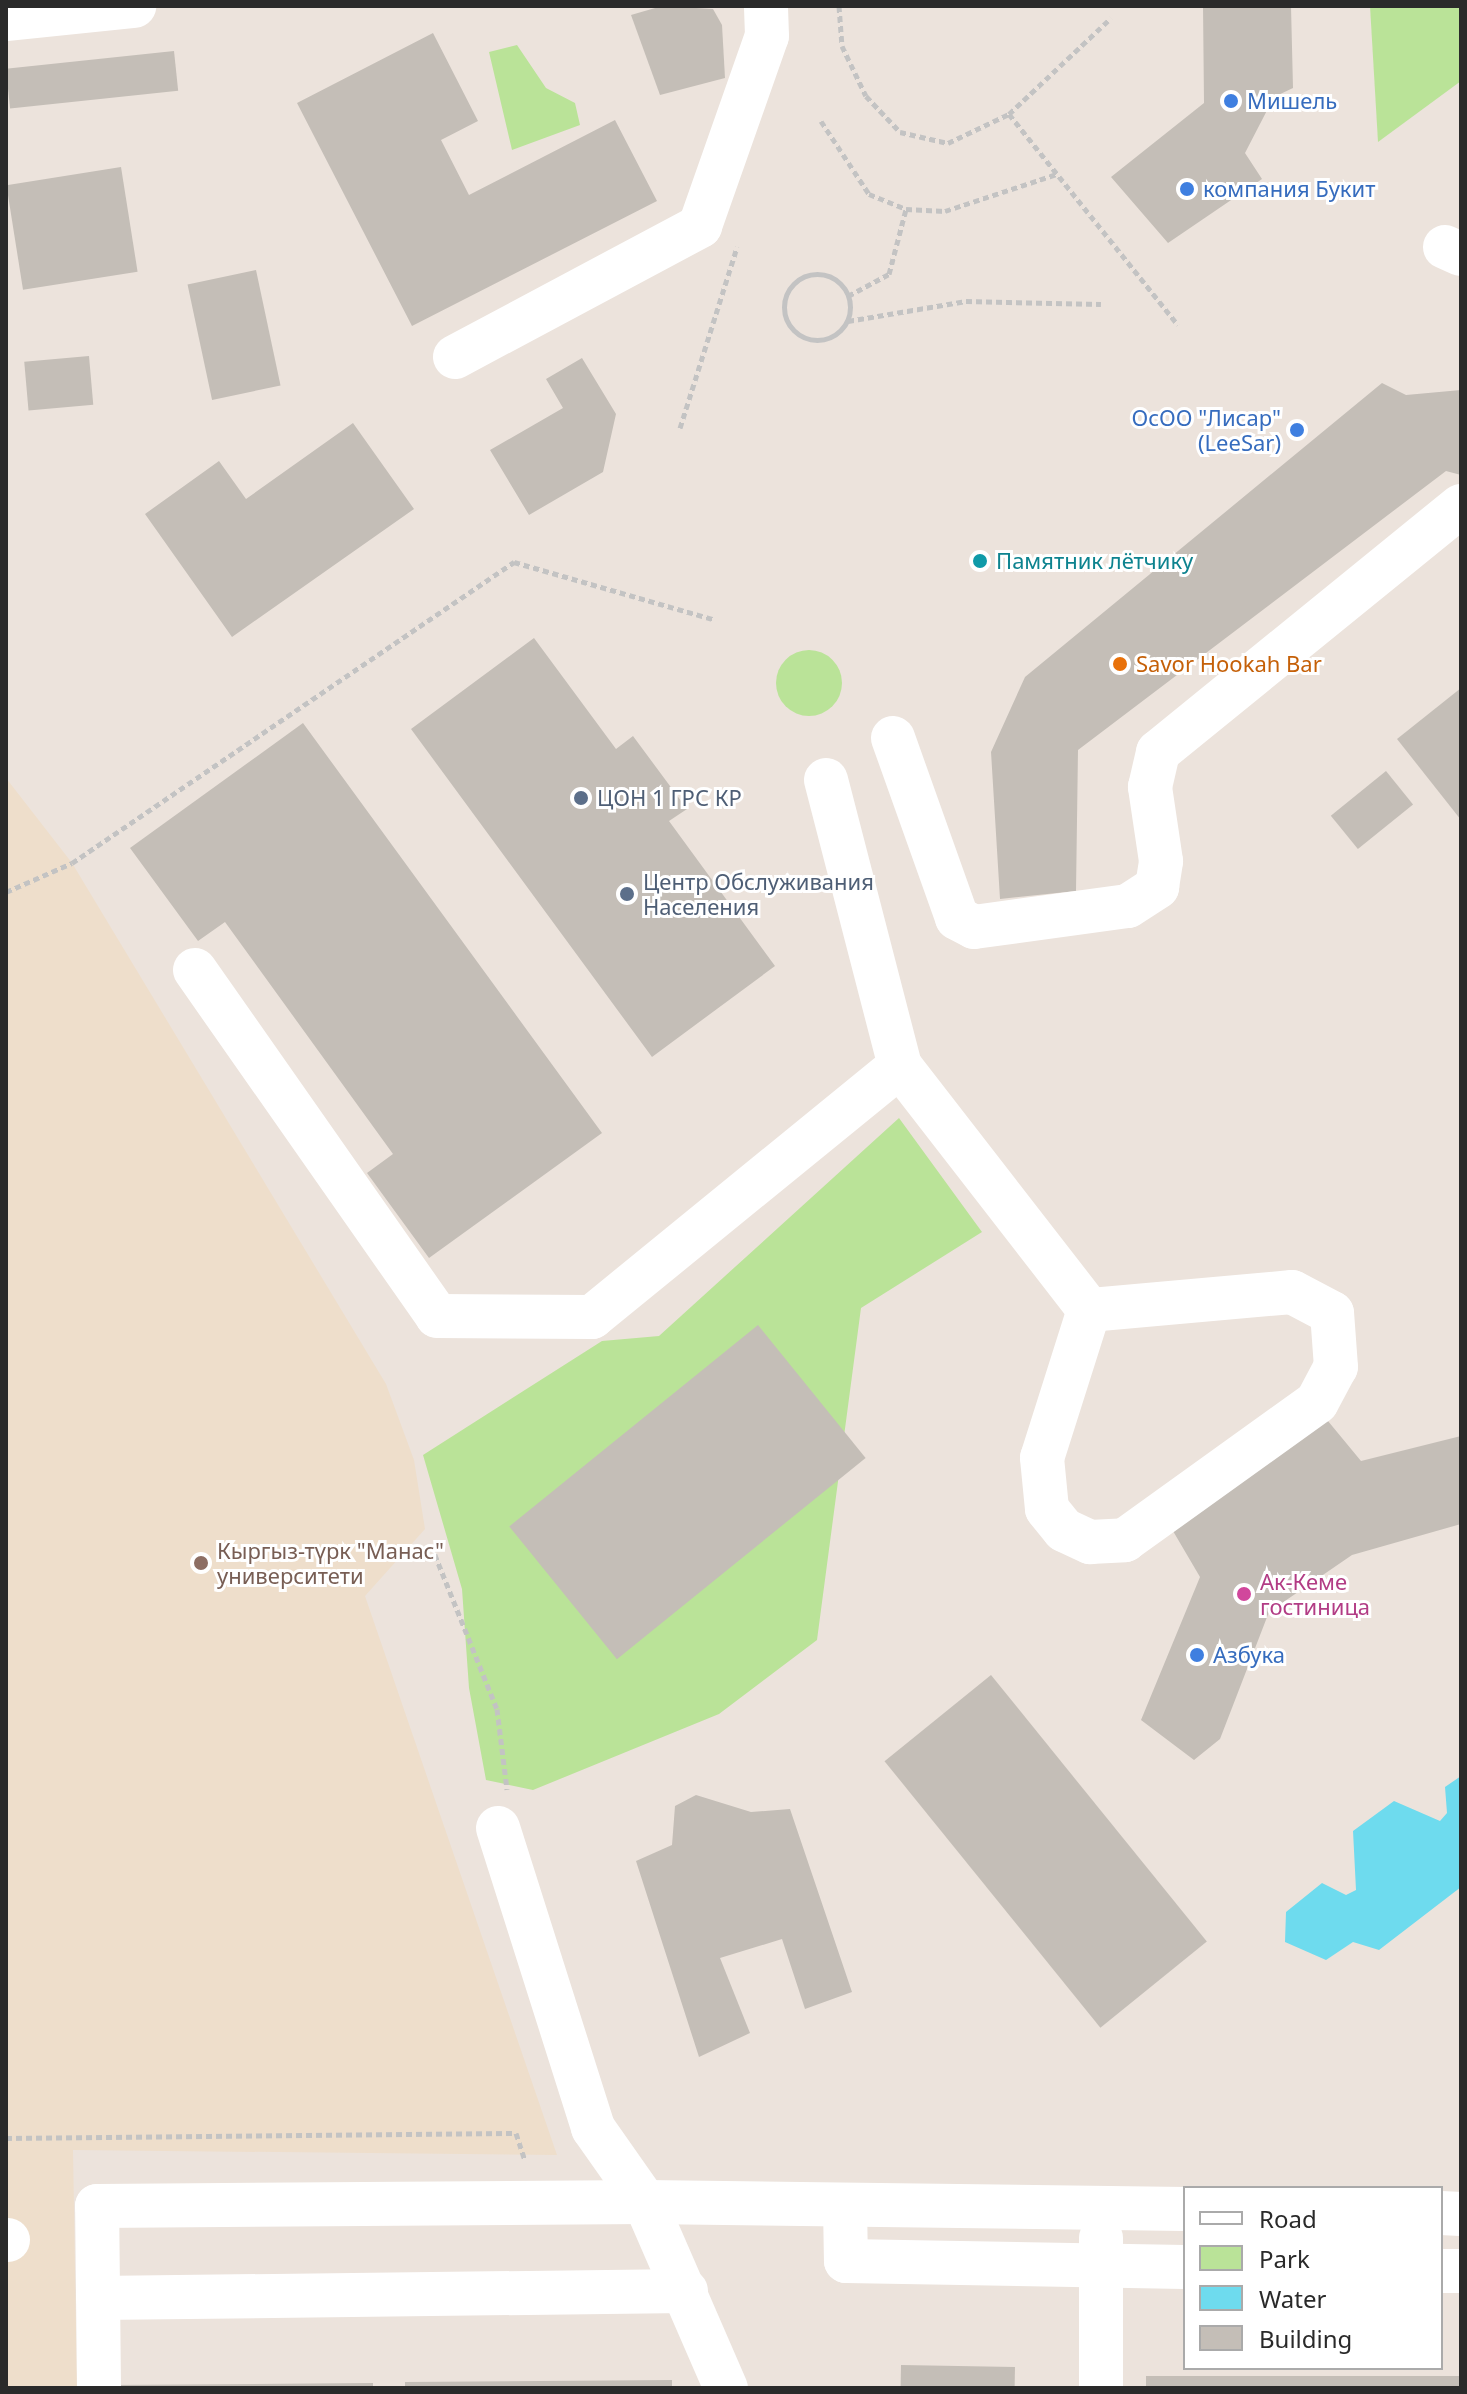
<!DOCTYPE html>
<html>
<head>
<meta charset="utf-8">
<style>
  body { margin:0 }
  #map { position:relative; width:1467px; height:2394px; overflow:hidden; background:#ece3dc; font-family:"Noto Sans",sans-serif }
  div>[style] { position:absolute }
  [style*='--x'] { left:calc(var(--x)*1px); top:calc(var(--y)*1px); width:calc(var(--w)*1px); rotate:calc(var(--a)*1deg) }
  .education>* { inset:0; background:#eedecb }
  .green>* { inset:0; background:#bae398 }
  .round { border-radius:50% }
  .water>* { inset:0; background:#6edbee }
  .building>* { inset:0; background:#c4beb7; transform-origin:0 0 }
  .path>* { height:5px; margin-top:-2.5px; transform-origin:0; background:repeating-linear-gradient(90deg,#c3c3c3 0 6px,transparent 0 10px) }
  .path>.ring { margin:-2.5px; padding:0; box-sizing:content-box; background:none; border:5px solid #c3c3c3; border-radius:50% }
  .minor>* { height:44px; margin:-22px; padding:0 22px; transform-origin:22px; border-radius:22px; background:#fff }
  .dots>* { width:22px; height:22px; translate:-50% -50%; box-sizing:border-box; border:4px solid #fff; border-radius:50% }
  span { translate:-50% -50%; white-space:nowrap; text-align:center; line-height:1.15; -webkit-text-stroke:6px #fff; paint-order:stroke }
  .shop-label { font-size:22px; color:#366cbe }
  .left { translate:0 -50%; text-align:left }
  .right { translate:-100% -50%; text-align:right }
  .culture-label { font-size:22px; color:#0d838f }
  .food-label { font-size:22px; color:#c56008 }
  .service-label { font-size:22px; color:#4e5e75 }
  .education-label { font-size:22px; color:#785e54 }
  .hotel-label { font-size:22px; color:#b23c85 }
  .frame { position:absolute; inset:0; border:8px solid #2a2a2a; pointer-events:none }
  .legend { position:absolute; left:1183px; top:2186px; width:260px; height:184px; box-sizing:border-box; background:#fff; border:2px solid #aaa; margin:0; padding:10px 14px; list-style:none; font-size:24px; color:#2a2a2a }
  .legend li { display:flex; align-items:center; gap:16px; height:40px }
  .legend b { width:40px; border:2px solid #aaa }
</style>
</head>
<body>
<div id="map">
  <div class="education">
    <div style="clip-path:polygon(6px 778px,72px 863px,386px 1384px,414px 1460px,425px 1529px,365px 1596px,557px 2155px,73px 2150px,77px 2388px,6px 2388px)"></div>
  </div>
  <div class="green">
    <div style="clip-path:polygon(1370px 6px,1461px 6px,1461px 81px,1378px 142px)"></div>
    <div style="clip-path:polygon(517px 45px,546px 88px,575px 103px,580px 125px,512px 150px,489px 52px)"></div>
    <div class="round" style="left:776px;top:650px;width:66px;height:66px"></div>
    <div style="clip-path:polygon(899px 1118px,982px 1232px,861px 1308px,817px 1640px,719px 1714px,533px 1790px,486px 1780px,469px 1688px,462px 1589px,423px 1455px,602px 1341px,659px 1336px)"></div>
  </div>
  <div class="water">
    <div style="clip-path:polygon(1461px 1776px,1461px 1887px,1379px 1950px,1353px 1942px,1326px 1960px,1285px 1942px,1286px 1912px,1322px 1883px,1346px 1895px,1356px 1890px,1353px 1831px,1394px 1801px,1440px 1821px,1447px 1813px,1445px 1787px)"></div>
  </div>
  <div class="building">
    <div style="clip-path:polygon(662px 6px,713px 9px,722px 25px,725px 78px,660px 95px,631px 15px)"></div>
    <div style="clip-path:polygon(1203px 6px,1291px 6px,1293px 88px,1274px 97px,1245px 153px,1262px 179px,1168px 243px,1111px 177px,1204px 103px)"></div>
    <div style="clip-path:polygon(433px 33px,478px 121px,441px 140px,469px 195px,615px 120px,657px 201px,412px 326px,297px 103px)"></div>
    <div style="left:174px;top:51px;width:40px;height:169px;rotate:84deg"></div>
    <div style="left:121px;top:167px;width:106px;height:116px;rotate:81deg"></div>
    <div style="left:256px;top:270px;width:118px;height:70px;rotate:78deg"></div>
    <div style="left:89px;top:356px;width:49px;height:65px;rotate:85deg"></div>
    <div style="clip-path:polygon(582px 358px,616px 414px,603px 472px,529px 515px,490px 450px,563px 408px,546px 379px)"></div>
    <div style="clip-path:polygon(1382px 383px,1406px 395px,1461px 390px,1461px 475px,1446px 471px,1078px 750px,1076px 891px,1000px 899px,991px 752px,1025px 677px)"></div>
    <div style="clip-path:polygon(353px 423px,414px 509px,232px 637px,145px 514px,219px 461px,246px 499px)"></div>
    <div style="clip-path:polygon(534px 638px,616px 749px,633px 736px,687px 809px,669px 821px,775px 966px,652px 1057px,411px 729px)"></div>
    <div style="clip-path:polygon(1461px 688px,1461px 820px,1397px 739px)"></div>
    <div style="clip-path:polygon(303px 723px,602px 1133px,429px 1258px,367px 1173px,393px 1154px,225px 922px,198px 941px,130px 848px)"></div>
    <div style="left:1386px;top:771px;width:43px;height:71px;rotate:51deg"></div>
    <div style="left:758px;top:1325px;width:171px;height:320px;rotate:51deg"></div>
    <div style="clip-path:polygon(1323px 1415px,1361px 1461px,1461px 1436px,1461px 1524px,1352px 1555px,1269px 1612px,1220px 1739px,1194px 1760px,1141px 1720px,1200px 1577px,1173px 1531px)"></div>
    <div style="left:991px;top:1675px;width:343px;height:137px;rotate:51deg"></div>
    <div style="clip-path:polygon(696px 1795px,751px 1812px,790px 1809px,852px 1992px,805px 2009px,782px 1939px,720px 1958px,750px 2033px,699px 2057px,636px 1861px,672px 1845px,675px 1806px)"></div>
    <div style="left:901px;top:2365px;width:114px;height:23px;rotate:1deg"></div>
    <div style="left:1146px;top:2376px;width:315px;height:12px"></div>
    <div style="clip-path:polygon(672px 2380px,672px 2388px,405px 2388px,405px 2382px)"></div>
    <div style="clip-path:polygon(373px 2383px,373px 2388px,109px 2388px,109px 2385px)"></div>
  </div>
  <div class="path">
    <div style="--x:839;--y:6;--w:40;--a:85.7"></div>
    <div style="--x:842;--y:46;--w:55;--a:64.4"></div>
    <div style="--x:866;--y:96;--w:50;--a:46.6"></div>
    <div style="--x:900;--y:132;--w:49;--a:12.9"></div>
    <div style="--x:948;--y:143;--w:68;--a:-25.4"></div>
    <div style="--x:1009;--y:114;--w:140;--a:-43.3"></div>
    <div style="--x:1009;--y:114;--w:270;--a:51.3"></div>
    <div style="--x:821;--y:121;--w:87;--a:56.7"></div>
    <div style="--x:869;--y:194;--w:40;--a:22"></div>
    <div style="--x:906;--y:209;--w:39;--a:3"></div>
    <div style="--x:945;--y:211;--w:118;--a:-18.3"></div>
    <div class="ring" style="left:784px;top:274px;width:61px;height:61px"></div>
    <div style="--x:848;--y:296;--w:47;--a:-28.2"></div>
    <div style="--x:889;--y:274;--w:67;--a:-75.3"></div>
    <div style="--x:848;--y:321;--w:120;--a:-9.6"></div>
    <div style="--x:966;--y:301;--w:135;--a:1.3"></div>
    <div style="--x:680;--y:428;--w:190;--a:-72.5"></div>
    <div style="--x:6;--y:892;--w:72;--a:-23.7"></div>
    <div style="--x:72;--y:863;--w:535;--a:-34.25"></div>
    <div style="--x:514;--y:562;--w:207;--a:16"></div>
    <div style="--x:431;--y:1545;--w:177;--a:68.1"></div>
    <div style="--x:497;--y:1709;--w:81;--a:82.9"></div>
    <div style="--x:6;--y:2138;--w:510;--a:-0.56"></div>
    <div style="--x:516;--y:2133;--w:29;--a:72"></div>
  </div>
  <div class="minor">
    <div style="--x:6;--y:19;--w:129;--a:-5.8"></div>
    <div style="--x:1445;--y:247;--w:17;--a:24"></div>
    <div style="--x:455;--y:357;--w:278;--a:-28.1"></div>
    <div style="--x:700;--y:226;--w:201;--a:-70.6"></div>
    <div style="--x:767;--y:36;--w:30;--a:-92"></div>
    <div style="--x:893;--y:738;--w:191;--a:70.4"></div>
    <div style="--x:957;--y:918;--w:19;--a:28"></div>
    <div style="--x:974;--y:927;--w:155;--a:-7.8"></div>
    <div style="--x:1128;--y:906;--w:35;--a:-33"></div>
    <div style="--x:1157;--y:887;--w:26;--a:-81"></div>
    <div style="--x:1161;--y:861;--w:75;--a:-98.5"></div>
    <div style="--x:1150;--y:787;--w:36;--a:-77"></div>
    <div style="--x:1158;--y:752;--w:390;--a:-39.1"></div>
    <div style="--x:826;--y:780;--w:295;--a:75.5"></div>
    <div style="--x:900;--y:1066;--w:309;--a:52.2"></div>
    <div style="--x:1089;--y:1310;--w:155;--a:107.6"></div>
    <div style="--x:1042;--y:1458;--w:51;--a:84.4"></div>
    <div style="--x:1047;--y:1509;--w:27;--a:51"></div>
    <div style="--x:1064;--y:1530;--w:29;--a:25"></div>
    <div style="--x:1090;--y:1542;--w:35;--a:-3"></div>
    <div style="--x:1125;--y:1540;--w:236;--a:-35.7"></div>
    <div style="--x:1317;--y:1402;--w:40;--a:-62"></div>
    <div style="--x:1336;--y:1367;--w:54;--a:-94.2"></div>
    <div style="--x:1332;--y:1313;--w:45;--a:-152.3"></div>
    <div style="--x:1292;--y:1292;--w:204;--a:174.9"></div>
    <div style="--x:195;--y:970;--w:422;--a:55"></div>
    <div style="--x:437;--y:1316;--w:155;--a:0.4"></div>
    <div style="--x:592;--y:1317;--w:397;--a:-39.2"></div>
    <div style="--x:498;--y:1828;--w:315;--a:72.4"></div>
    <div style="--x:593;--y:2128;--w:90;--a:54.9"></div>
    <div style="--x:645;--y:2202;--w:203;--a:66.5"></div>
    <div style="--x:845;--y:2206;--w:55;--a:89"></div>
    <div style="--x:846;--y:2261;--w:339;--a:1"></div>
    <div style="--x:1441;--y:2213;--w:20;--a:3"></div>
    <div style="--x:6;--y:2240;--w:2;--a:0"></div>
    <div style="--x:1441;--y:2271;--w:20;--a:0"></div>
    <div style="--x:98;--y:2298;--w:588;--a:-0.68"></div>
    <div style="--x:99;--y:2388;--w:182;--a:-90.6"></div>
    <div style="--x:97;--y:2206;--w:548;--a:-0.42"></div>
    <div style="--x:645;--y:2202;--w:540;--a:0.74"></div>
    <div style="--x:1101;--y:2388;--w:150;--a:-90"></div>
  </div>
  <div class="dots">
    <div style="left:1231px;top:101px;background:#3f7fe0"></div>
    <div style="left:1187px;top:189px;background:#3f7fe0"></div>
    <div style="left:1297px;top:430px;background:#3f7fe0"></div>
    <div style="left:980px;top:561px;background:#0f9aa8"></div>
    <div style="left:1120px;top:664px;background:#e8710a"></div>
    <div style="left:581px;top:798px;background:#5c6f8a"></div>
    <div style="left:627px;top:894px;background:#5c6f8a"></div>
    <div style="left:201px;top:1563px;background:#8d6e63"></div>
    <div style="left:1244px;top:1594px;background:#d1479c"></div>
    <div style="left:1197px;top:1655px;background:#3f7fe0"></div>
  </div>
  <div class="shop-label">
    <span class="left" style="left:1247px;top:101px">Мишель</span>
    <span class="left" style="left:1203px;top:189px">компания Букит</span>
    <span class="right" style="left:1281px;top:430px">ОсОО "Лисар"<br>(LeeSar)</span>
    <span class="left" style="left:1213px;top:1655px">Азбука</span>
  </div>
  <div class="culture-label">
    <span class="left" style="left:996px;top:561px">Памятник лётчику</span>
  </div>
  <div class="food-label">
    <span class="left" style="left:1136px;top:664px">Savor Hookah Bar</span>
  </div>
  <div class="service-label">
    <span class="left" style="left:597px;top:798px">ЦОН 1 ГРС КР</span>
    <span class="left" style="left:643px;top:894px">Центр Обслуживания<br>Населения</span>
  </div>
  <div class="education-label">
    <span class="left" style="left:217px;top:1563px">Кыргыз-түрк "Манас"<br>университети</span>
  </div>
  <div class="hotel-label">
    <span class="left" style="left:1260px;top:1594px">Ак-Кеме<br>гостиница</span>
  </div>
  <div class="frame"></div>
  <ul class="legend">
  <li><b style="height:10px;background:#fff"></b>Road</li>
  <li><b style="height:22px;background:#bae398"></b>Park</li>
  <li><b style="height:22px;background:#6edbee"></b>Water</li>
  <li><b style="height:22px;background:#c4beb7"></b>Building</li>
  </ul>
</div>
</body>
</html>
